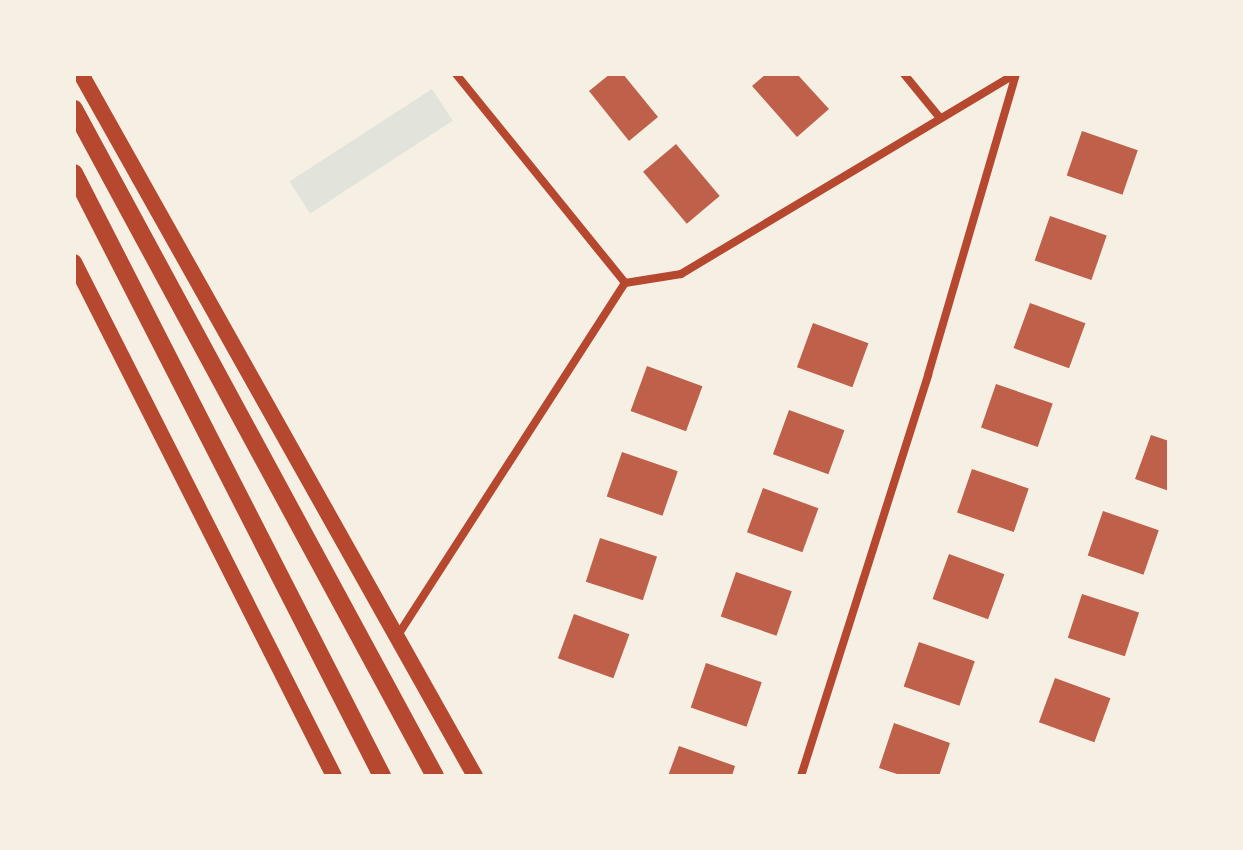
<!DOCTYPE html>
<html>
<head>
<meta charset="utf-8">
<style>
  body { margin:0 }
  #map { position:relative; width:1243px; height:850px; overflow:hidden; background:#f6efe4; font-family:Montserrat,sans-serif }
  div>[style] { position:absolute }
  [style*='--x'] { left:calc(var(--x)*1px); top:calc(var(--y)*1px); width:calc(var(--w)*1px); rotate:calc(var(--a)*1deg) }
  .green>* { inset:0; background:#e2e4dc; transform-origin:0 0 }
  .building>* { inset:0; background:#bf614a; transform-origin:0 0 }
  .minor>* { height:8px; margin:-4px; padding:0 4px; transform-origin:4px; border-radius:4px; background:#b5482f }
  .secondary>* { height:16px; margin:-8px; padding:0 8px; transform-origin:8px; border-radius:8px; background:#b5482f }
  .trunk>* { height:18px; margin:-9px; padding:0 9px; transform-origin:9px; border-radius:9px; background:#b5482f }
  span { translate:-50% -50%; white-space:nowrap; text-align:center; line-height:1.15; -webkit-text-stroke:6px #f6efe4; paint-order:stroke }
  .frame { position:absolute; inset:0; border:76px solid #f6efe4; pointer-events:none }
</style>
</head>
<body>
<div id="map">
  <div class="green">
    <div style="left:432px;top:89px;width:38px;height:170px;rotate:57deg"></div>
  </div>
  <div class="building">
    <div style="clip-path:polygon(610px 74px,623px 74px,658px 117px,629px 141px,589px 91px)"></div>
    <div style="clip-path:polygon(766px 74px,797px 74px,829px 109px,797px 137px,752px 86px)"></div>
    <div style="left:1082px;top:131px;width:59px;height:47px;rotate:19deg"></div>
    <div style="left:676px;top:144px;width:68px;height:43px;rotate:50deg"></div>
    <div style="left:1050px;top:216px;width:60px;height:47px;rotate:19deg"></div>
    <div style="left:1030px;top:303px;width:59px;height:48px;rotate:20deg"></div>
    <div style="left:813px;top:323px;width:59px;height:47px;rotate:20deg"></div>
    <div style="left:647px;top:366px;width:59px;height:48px;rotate:20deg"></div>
    <div style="left:996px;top:384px;width:60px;height:46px;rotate:19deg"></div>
    <div style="left:789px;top:410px;width:59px;height:47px;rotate:20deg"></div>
    <div style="clip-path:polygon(1151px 435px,1169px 441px,1169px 491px,1135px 479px)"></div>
    <div style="left:622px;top:452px;width:59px;height:47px;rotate:19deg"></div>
    <div style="left:972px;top:469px;width:60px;height:46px;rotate:19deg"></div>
    <div style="left:763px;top:488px;width:59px;height:47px;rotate:20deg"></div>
    <div style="left:1103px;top:511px;width:59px;height:47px;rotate:19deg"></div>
    <div style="left:600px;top:538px;width:60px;height:46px;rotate:18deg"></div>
    <div style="left:949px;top:554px;width:59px;height:48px;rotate:20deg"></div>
    <div style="left:736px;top:572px;width:59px;height:47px;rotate:19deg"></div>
    <div style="left:1082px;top:594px;width:60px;height:46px;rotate:18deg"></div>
    <div style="left:574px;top:614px;width:59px;height:47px;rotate:20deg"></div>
    <div style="left:919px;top:642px;width:59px;height:47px;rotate:19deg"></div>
    <div style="left:706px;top:663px;width:59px;height:47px;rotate:19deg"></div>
    <div style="left:1055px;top:678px;width:59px;height:47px;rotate:20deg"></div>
    <div style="clip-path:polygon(894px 723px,950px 743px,939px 776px,903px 776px,879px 768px)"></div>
    <div style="clip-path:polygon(679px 746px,735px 766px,732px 776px,668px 776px)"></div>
  </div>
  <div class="minor">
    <div style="--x:456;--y:74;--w:269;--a:51"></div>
    <div style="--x:904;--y:74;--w:57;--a:50.7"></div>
    <div style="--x:398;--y:635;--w:419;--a:-57.2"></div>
    <div style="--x:625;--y:283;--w:57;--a:-9.1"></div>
    <div style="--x:681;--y:274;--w:389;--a:-30.9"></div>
    <div style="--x:801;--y:776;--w:421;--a:-72.4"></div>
    <div style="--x:928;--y:375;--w:314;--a:-73.7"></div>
  </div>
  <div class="secondary">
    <div style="--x:81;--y:74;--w:805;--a:60.7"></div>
    <div style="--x:74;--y:262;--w:576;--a:63.17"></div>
  </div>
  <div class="trunk">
    <div style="--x:74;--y:109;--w:758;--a:61.58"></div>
    <div style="--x:74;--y:173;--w:677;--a:62.94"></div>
  </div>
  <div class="frame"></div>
</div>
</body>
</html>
